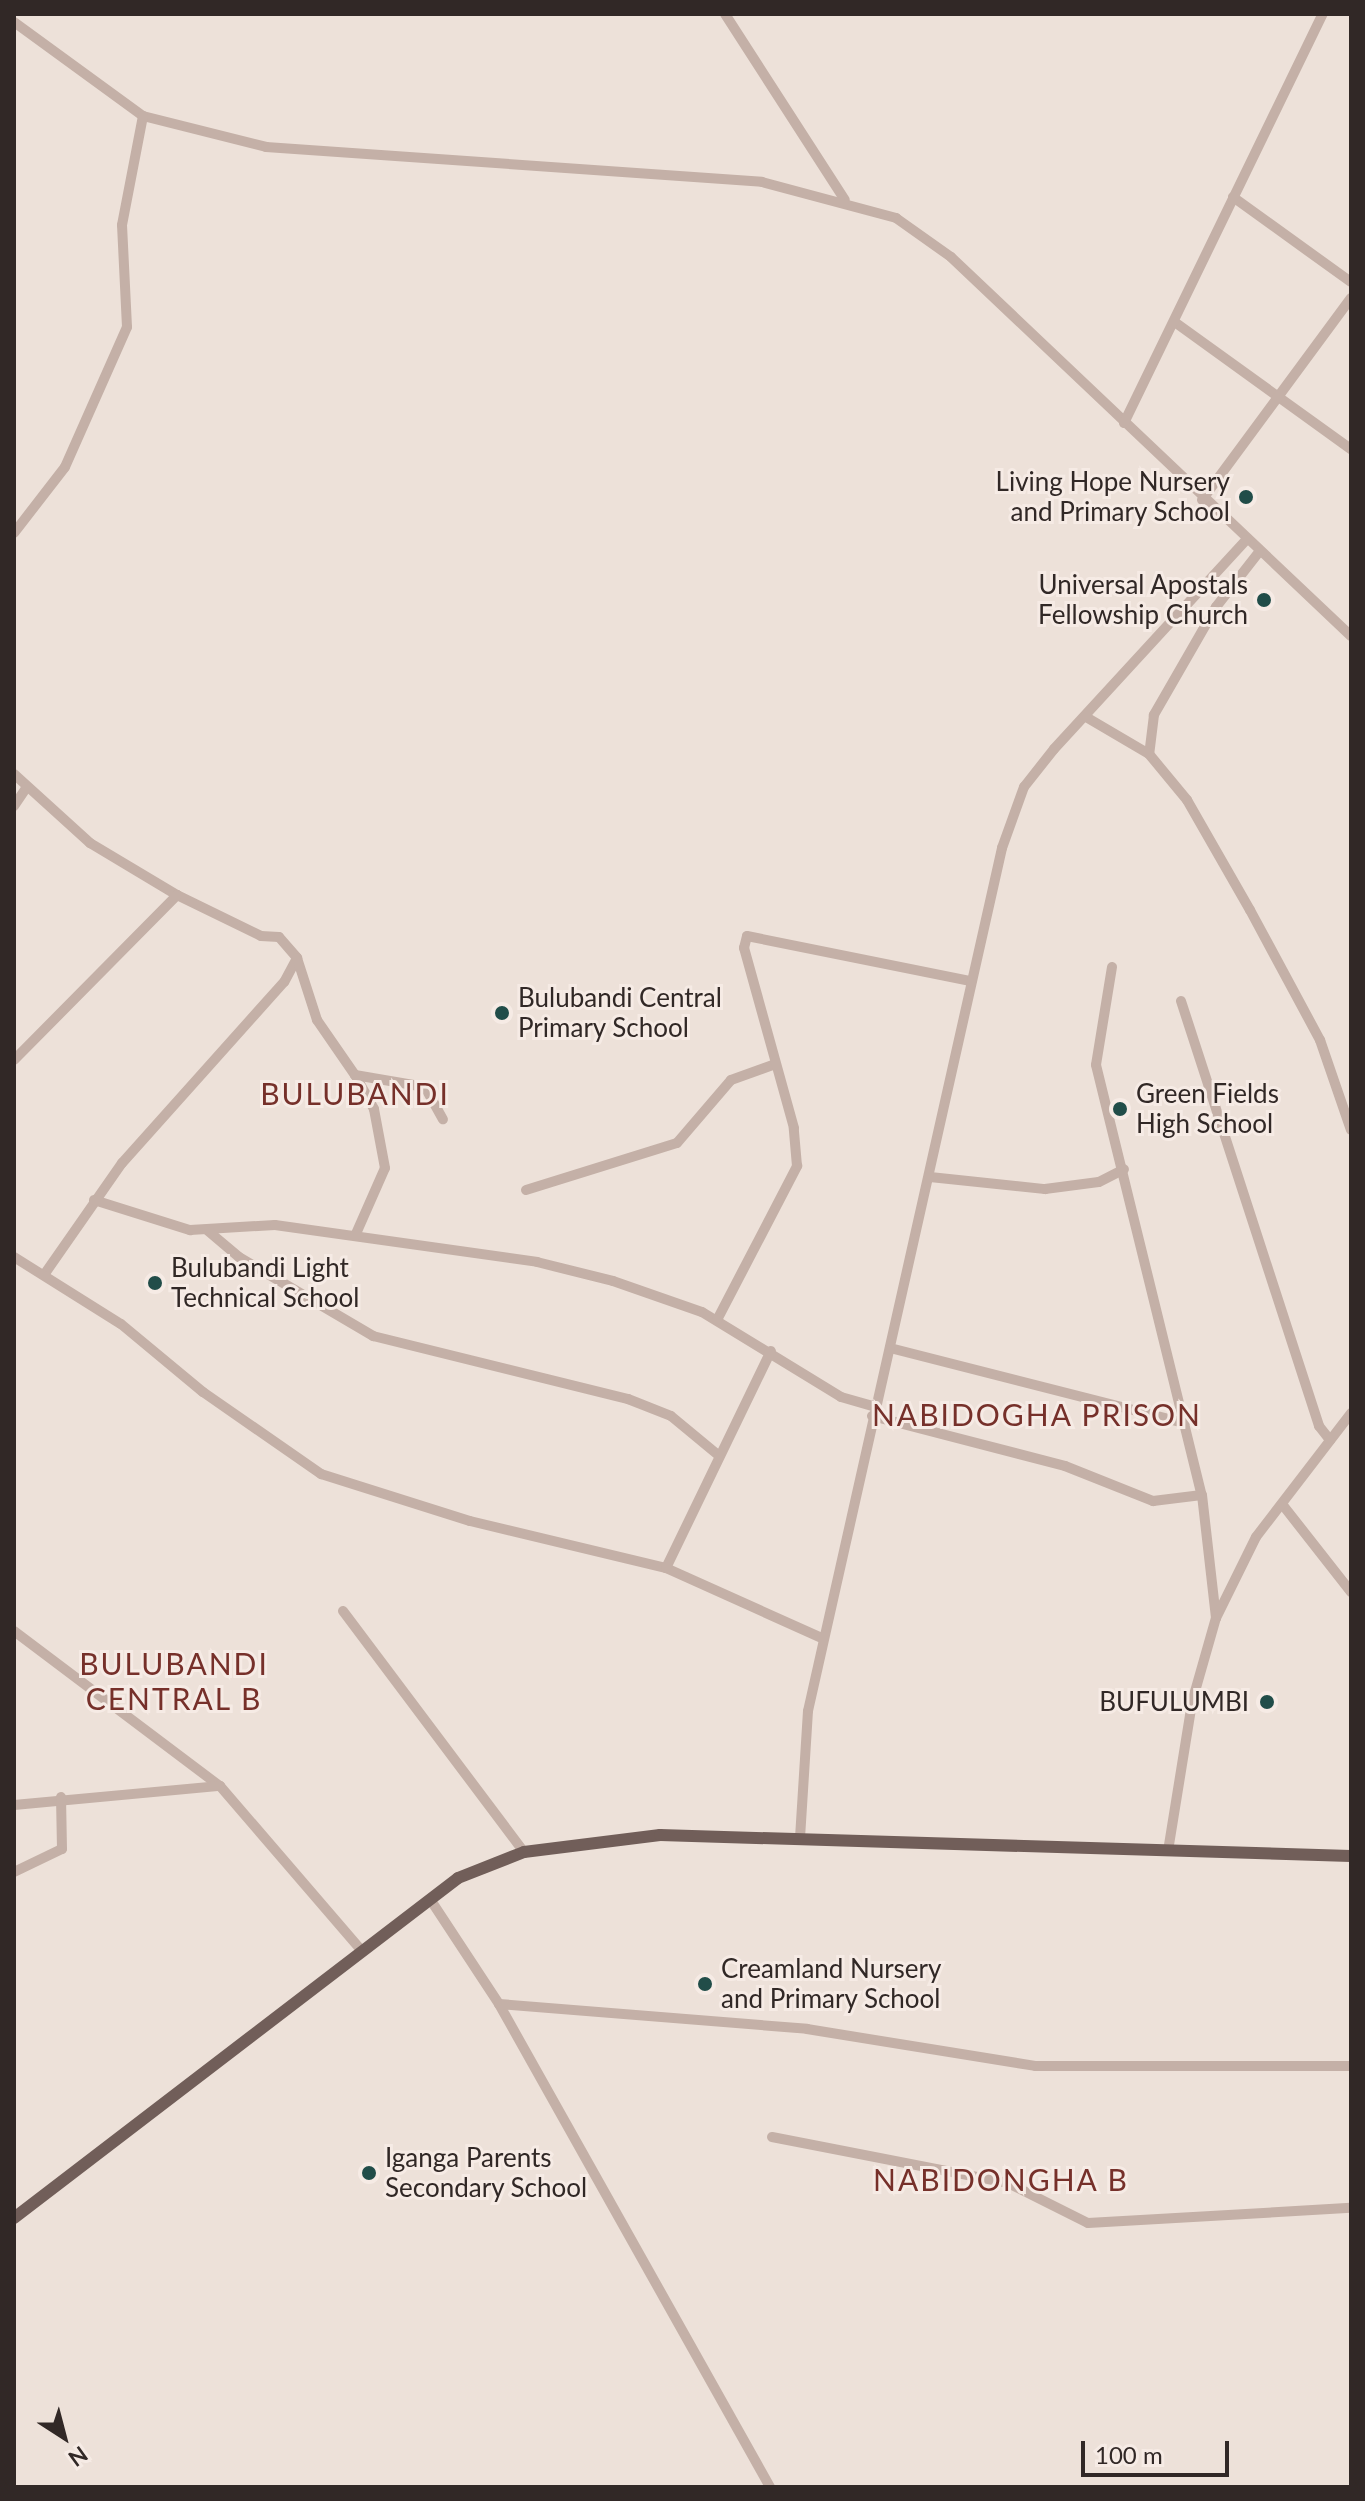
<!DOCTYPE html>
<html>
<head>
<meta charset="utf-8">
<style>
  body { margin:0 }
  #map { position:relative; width:1365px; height:2501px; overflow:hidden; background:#ede1d9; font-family:Lato,sans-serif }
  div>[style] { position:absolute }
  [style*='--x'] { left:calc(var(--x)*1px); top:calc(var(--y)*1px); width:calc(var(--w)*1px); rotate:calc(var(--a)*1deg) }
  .minor>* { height:10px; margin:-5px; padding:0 5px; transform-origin:5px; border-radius:5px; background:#c4b0a7 }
  .major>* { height:12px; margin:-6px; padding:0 6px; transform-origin:6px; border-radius:6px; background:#715e59 }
  .dots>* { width:22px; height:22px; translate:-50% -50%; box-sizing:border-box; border:4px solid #f6ebe5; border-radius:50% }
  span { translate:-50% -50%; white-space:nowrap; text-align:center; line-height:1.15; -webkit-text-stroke:6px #f6ebe5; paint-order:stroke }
  .poi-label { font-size:26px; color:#312826 }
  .right { translate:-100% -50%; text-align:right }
  .left { translate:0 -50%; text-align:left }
  .quarter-label { font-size:30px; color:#76302a; letter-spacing:2px }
  .frame { position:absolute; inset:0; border:16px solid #312826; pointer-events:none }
  .north { position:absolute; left:24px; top:2397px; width:80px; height:80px; -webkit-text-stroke:6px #f6ebe5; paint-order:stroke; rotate:144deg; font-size:22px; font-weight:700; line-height:32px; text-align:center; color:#312826 }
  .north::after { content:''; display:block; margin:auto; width:28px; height:36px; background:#312826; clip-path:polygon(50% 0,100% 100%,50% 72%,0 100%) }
  .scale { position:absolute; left:1081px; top:2441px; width:148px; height:36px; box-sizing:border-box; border:4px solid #312826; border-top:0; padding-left:10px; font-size:24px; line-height:28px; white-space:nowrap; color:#312826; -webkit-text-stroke:6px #f6ebe5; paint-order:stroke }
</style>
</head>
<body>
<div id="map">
  <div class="minor">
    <div style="--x:725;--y:14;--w:221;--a:57.2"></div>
    <div style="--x:14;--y:22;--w:160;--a:36.1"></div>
    <div style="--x:143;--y:116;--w:127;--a:14.1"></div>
    <div style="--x:266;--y:147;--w:497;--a:4"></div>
    <div style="--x:762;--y:182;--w:139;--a:15"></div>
    <div style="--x:896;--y:218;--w:67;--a:35.3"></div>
    <div style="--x:951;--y:257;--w:551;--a:43.46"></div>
    <div style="--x:1233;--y:197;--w:145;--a:35.8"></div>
    <div style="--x:1176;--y:323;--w:216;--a:35.8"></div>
    <div style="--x:1124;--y:423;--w:455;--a:-64.1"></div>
    <div style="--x:1202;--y:500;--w:251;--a:-53.6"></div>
    <div style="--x:14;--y:533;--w:83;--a:-52.3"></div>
    <div style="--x:65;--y:467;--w:153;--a:-66.1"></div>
    <div style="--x:127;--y:327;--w:102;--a:-92.8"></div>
    <div style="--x:122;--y:225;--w:111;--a:-79.1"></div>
    <div style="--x:1259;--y:552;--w:70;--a:128"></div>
    <div style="--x:1216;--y:607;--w:125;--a:119.9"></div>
    <div style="--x:1154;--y:715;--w:39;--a:97"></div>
    <div style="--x:1149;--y:754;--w:60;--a:50.4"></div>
    <div style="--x:1187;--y:800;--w:127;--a:60.2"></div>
    <div style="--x:1250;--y:910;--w:148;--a:61.7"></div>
    <div style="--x:1320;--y:1040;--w:95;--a:71"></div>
    <div style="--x:1086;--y:717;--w:73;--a:30.4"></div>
    <div style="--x:14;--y:774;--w:103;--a:42.2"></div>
    <div style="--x:90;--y:843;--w:101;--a:30.9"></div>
    <div style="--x:177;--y:895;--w:93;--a:26"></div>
    <div style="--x:261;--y:936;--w:18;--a:3"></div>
    <div style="--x:279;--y:937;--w:28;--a:49"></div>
    <div style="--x:297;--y:958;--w:27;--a:118"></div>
    <div style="--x:284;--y:982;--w:243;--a:131.8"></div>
    <div style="--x:122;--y:1163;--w:136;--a:124.9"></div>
    <div style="--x:14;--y:806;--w:23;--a:-56"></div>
    <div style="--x:297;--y:958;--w:65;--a:72.1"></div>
    <div style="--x:317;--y:1020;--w:67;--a:55.4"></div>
    <div style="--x:355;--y:1075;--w:71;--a:9.7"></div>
    <div style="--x:425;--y:1087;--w:37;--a:61"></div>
    <div style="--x:1112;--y:967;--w:99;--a:99.3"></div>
    <div style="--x:1096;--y:1065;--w:443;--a:76.2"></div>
    <div style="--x:1202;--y:1495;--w:124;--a:83.5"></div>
    <div style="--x:1181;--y:1001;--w:447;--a:72"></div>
    <div style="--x:1319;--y:1426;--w:18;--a:52"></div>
    <div style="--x:14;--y:1060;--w:232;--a:-45.3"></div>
    <div style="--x:930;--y:1177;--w:116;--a:6"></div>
    <div style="--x:1045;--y:1189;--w:54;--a:-7.4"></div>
    <div style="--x:1099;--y:1182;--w:28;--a:-27"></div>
    <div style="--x:526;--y:1190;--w:158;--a:-17.3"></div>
    <div style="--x:677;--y:1143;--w:83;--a:-49.4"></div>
    <div style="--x:731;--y:1080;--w:45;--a:-19.7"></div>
    <div style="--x:94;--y:1200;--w:101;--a:17.4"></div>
    <div style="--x:190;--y:1230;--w:85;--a:-3.4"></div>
    <div style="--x:275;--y:1225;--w:265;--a:8"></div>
    <div style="--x:537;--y:1262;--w:78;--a:14"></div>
    <div style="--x:613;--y:1281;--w:94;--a:19.2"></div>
    <div style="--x:702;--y:1312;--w:163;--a:31.4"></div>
    <div style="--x:841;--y:1397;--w:35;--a:16"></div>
    <div style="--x:207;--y:1230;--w:42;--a:40.2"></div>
    <div style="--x:239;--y:1257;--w:156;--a:30.5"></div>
    <div style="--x:373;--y:1336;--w:263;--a:13.9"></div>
    <div style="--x:628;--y:1399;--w:46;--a:21.6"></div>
    <div style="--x:671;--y:1416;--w:60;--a:39.6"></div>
    <div style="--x:355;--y:1236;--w:74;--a:-66.2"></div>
    <div style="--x:385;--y:1168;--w:60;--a:-100.6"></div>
    <div style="--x:374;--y:1109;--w:39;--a:-119"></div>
    <div style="--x:14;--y:1257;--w:126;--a:32.1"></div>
    <div style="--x:121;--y:1324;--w:107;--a:39.7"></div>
    <div style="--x:203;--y:1392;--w:144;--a:34.8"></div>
    <div style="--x:321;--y:1474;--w:156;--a:17.5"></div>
    <div style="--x:470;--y:1521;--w:202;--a:13.5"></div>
    <div style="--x:666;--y:1568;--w:171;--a:24.2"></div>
    <div style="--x:717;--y:1320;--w:174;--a:-62.5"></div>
    <div style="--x:797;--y:1166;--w:38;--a:-95"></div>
    <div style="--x:794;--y:1128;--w:187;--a:-105.5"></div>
    <div style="--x:744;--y:948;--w:12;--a:-76"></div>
    <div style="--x:747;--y:936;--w:227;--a:11.4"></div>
    <div style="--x:894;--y:1349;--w:300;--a:14.3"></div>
    <div style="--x:872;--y:1416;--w:199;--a:14.5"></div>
    <div style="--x:1065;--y:1466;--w:95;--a:21.7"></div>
    <div style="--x:1153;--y:1501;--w:49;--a:-7"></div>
    <div style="--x:1282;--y:1504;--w:112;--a:51.9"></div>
    <div style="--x:666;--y:1568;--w:241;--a:-64.2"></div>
    <div style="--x:343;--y:1611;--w:301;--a:53.1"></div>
    <div style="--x:14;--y:1631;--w:258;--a:37"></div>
    <div style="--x:220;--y:1786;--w:218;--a:49.3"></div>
    <div style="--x:14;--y:1805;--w:207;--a:-5.3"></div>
    <div style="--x:800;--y:1838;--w:127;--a:-86.4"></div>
    <div style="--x:808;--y:1711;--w:885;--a:-77.33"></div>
    <div style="--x:1002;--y:848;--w:65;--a:-70.2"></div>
    <div style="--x:1024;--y:787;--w:48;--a:-51.7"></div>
    <div style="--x:1054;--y:749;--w:284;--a:-47.4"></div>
    <div style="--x:1168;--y:1851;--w:151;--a:-80.8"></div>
    <div style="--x:1192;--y:1702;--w:87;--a:-74.1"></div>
    <div style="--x:1216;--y:1618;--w:90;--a:-63.7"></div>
    <div style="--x:1256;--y:1537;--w:156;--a:-52.5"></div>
    <div style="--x:14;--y:1872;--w:53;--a:-25.6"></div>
    <div style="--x:62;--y:1849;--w:52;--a:-91.1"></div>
    <div style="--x:430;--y:1899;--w:126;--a:56.7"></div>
    <div style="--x:499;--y:2004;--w:554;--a:60.7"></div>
    <div style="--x:499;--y:2004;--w:309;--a:4.6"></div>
    <div style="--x:807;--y:2029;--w:231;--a:9.2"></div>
    <div style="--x:1035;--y:2066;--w:316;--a:0"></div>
    <div style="--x:772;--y:2137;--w:240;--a:11"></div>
    <div style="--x:1008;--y:2183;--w:89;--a:26.6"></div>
    <div style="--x:1088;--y:2223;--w:263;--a:-3.3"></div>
  </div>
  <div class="major">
    <div style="--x:14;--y:2218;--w:559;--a:-37.44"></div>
    <div style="--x:458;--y:1878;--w:71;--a:-21.5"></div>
    <div style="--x:524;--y:1852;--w:137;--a:-7.1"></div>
    <div style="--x:660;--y:1835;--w:691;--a:1.74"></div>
  </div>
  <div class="dots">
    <div style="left:1246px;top:497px;background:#214d49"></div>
    <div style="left:1264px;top:600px;background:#214d49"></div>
    <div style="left:502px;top:1013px;background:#214d49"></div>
    <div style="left:1120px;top:1109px;background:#214d49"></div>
    <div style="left:155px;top:1283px;background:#214d49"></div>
    <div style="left:1267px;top:1702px;background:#214d49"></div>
    <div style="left:705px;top:1984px;background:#214d49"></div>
    <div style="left:369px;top:2173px;background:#214d49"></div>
  </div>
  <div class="poi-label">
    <span class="right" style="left:1230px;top:497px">Living Hope Nursery<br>and Primary School</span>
    <span class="right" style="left:1248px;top:600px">Universal Apostals<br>Fellowship Church</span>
    <span class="left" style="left:518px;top:1013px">Bulubandi Central<br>Primary School</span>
    <span class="left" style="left:1136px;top:1109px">Green Fields<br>High School</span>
    <span class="left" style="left:171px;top:1283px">Bulubandi Light<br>Technical School</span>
    <span class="right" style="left:1249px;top:1702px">BUFULUMBI</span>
    <span class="left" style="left:721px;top:1984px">Creamland Nursery<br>and Primary School</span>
    <span class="left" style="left:385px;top:2173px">Iganga Parents<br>Secondary School</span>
  </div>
  <div class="quarter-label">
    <span style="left:355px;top:1093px">BULUBANDI</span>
    <span style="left:1037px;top:1414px">NABIDOGHA PRISON</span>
    <span style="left:174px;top:1680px">BULUBANDI<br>CENTRAL B</span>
    <span style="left:1001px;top:2179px">NABIDONGHA B</span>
  </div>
  <div class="frame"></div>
  <div class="north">N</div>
  <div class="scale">100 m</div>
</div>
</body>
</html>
